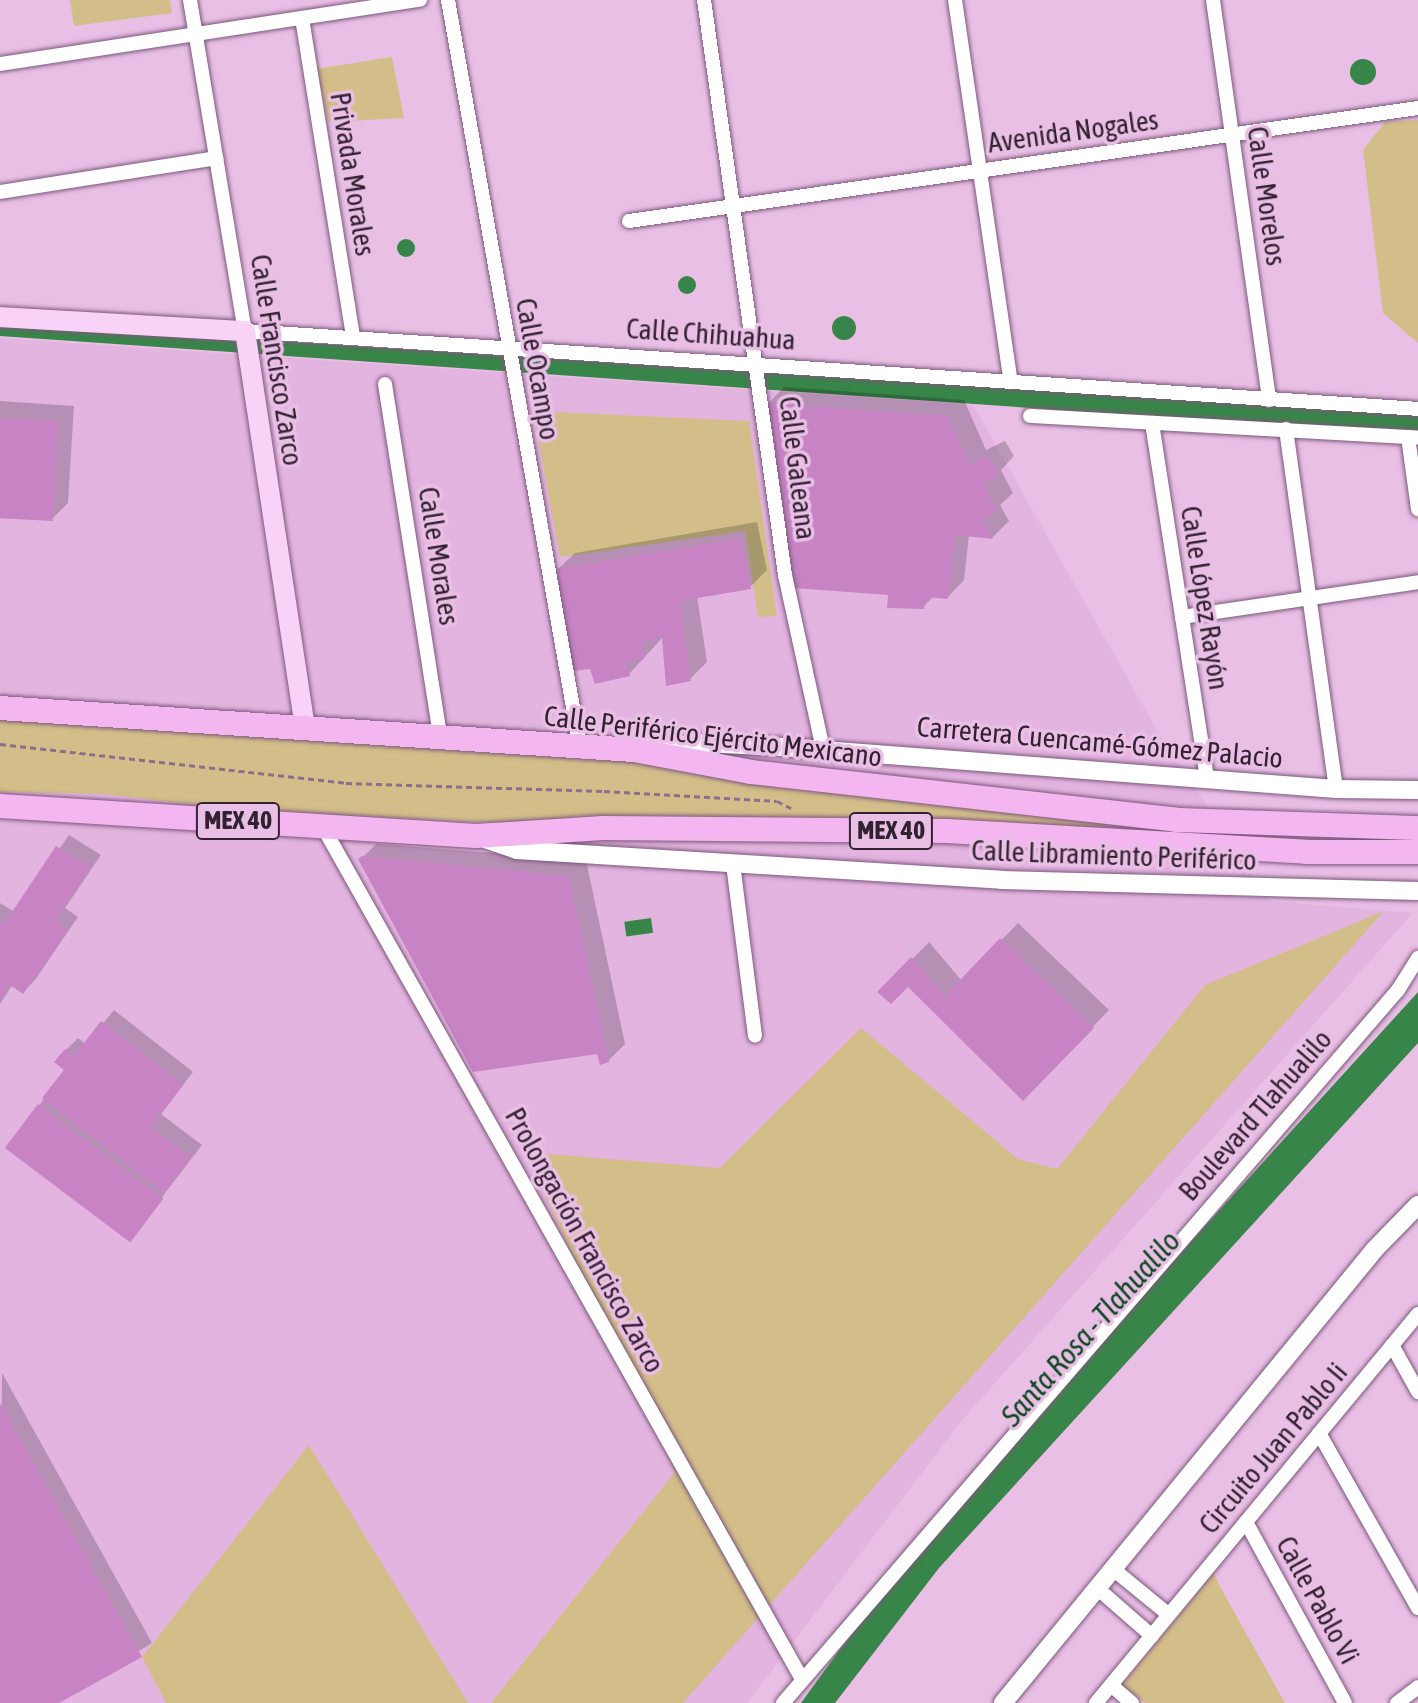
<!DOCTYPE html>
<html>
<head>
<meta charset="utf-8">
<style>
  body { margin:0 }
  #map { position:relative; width:1418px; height:1703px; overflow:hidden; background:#e9bfe6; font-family:"Asap Condensed",sans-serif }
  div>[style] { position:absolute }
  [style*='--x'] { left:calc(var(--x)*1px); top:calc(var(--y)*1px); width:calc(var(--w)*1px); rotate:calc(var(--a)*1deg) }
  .built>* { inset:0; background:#e4b4e1 }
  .green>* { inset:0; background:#d3be8a }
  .water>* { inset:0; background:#388549; transform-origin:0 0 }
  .round { border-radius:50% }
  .shadow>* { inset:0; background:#0003 }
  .building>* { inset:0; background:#c783c4; transform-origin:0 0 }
  .path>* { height:3px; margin-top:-1.5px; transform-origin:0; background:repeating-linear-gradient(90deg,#8c6f8a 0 6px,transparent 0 10px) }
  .roads { filter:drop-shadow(0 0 2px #7d587b) drop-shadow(0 0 2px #7d587b) }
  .street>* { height:14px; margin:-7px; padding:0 7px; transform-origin:7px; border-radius:7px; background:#fff }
  .secondary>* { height:18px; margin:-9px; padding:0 9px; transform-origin:9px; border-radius:9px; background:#fff }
  .primary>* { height:20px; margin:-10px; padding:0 10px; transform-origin:10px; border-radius:10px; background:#f8d3f7 }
  .highway>* { height:24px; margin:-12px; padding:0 12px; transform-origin:12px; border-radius:12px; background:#f4b6f1 }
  span { translate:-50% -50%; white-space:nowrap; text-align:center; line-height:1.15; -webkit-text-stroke:7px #e9bfe6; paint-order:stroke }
  .shield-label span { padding:2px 6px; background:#e9bfe6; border:2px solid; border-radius:6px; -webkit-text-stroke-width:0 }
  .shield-label { font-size:26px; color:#322231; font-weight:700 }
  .street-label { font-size:28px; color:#322231 }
  .water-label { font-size:30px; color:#0e471e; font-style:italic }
</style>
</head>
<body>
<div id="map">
  <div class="built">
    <div style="clip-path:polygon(0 338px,973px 405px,1157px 730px,1269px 901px,1413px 913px,963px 1419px,747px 1703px,0 1703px)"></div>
  </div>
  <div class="green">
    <div style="clip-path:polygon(70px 0,170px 0,172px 13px,74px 26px)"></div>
    <div style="clip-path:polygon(392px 57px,404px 118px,329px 122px,316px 69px)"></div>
    <div style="clip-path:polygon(1418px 120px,1418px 343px,1383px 313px,1363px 150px,1385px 122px)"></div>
    <div style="clip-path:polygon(533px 411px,749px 421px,777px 616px,758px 617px,745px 531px,560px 557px)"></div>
    <div style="clip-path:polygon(0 698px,632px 755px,1114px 817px,1097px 829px,522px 824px,244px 811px,103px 794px,0 792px)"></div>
    <div style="clip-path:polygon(1384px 911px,683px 1703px,491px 1703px,675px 1472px,524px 1152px,720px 1168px,861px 1028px,1018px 1159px,1057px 1169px,1205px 985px)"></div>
    <div style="clip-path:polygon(309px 1445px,468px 1703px,166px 1703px,142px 1657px)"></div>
    <div style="clip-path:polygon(1214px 1573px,1218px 1583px,1285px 1703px,1145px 1703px,1122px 1685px)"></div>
  </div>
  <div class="water">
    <div class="round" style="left:1350px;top:59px;width:26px;height:26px"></div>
    <div class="round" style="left:397px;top:239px;width:18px;height:18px"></div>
    <div class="round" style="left:678px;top:276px;width:18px;height:18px"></div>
    <div class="round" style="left:832px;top:316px;width:24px;height:24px"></div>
    <div style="clip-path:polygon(0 323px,1418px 415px,1418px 435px,0 336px)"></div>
    <div style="left:651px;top:918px;width:15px;height:27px;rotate:82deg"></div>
    <div style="clip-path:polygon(1418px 992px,1418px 1043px,939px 1568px,835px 1703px,801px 1703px,921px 1538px)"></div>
  </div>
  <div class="shadow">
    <div style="clip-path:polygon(784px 387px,964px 400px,986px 450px,1005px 441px,1014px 456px,1001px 470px,1013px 493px,1000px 505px,1009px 521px,993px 537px,969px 535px,964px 580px,948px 597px,934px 596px,923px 607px,890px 593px,768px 404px)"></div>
    <div style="clip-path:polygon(0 401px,74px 406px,68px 503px,52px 519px,0 516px)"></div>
    <div style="clip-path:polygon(757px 522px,767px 570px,750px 587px,697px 596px,707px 662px,690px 679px,663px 637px,629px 674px,558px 569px,575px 553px)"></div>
    <div style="clip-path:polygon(69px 835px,101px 855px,65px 908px,78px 917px,35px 980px,23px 992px,13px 984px,0 1004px,0 903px,15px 912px)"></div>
    <div style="clip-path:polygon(376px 844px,586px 860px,625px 1044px,608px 1061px,360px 860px)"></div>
    <div style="clip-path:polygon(1018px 923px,1109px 1010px,1023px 1099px,908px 984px,880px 992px,929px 942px,962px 981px)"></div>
    <div style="clip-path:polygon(114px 1010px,193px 1072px,161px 1114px,202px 1145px,129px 1240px,8px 1148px,66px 1069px,57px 1062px,66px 1050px,78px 1038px,86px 1044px)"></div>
    <div style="clip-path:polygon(2px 1373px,152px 1643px,55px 1703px,0 1703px)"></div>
  </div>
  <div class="building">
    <div style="clip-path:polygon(765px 403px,947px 416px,970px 465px,988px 456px,999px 474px,983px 483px,997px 511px,982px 519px,993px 539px,955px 535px,948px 599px,926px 597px,924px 609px,887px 608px,888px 595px,794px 588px)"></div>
    <div style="left:0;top:418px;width:58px;height:100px;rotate:3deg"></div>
    <div style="clip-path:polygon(741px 538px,751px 589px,680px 601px,691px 681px,666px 686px,662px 638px,642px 642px,644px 659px,625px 663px,630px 676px,595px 684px,590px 669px,573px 671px,556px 569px)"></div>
    <div style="clip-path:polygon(56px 846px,91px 867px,55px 921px,68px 930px,23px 994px,10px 985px,0 1000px,0 922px,4px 924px)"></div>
    <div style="clip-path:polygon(362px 856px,569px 876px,609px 1062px,600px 1065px,597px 1054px,473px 1072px,358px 859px)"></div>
    <div style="clip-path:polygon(1000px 938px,1094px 1028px,1023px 1101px,908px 987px,891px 1004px,877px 992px,911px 957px,945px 996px)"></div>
    <div style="clip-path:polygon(101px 1021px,183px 1085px,151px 1127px,191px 1158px,164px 1193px,42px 1098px,64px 1070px,54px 1062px,65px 1049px,74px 1056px)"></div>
    <div style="left:38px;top:1104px;width:157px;height:55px;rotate:37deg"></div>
    <div style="clip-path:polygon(0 1403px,142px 1657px,59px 1703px,0 1703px)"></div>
  </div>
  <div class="path">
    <div style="--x:0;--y:744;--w:348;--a:6.4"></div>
    <div style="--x:346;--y:783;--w:258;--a:1.8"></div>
    <div style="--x:604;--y:791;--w:173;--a:3.3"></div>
    <div style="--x:777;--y:801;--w:16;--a:27"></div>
  </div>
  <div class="roads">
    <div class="street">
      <div style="--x:190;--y:0;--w:336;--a:80.6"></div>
      <div style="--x:245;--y:331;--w:1176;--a:3.8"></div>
      <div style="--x:448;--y:0;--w:759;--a:79.98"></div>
      <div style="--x:704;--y:0;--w:581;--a:81.98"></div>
      <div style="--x:785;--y:575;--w:179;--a:77.7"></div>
      <div style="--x:955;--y:0;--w:386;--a:81.7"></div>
      <div style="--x:1213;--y:0;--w:404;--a:82"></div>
      <div style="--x:302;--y:18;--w:324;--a:80.9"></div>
      <div style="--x:0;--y:64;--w:425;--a:-8.7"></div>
      <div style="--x:0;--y:192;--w:219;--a:-8.9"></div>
      <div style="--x:629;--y:221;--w:797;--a:-8.15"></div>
      <div style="--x:385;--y:384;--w:356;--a:81.1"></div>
      <div style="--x:1030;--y:416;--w:389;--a:3.2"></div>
      <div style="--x:1152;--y:423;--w:361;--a:81.2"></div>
      <div style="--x:1286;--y:429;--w:363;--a:82.1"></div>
      <div style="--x:1408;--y:437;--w:73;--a:82.1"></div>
      <div style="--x:1182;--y:617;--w:239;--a:-8.4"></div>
      <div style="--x:323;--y:827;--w:977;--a:60.66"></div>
      <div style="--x:733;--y:864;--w:173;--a:82.7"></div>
      <div style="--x:1392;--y:1345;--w:54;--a:61"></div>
      <div style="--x:1319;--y:1433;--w:201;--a:60.5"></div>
      <div style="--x:1246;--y:1522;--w:206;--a:61.3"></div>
      <div style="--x:1113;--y:1569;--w:72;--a:39.4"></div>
      <div style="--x:1097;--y:1588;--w:73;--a:41.1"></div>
      <div style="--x:1111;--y:1685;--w:28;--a:41"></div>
      <div style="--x:783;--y:1703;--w:942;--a:-49.22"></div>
      <div style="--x:1398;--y:990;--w:38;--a:-58"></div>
      <div style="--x:1096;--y:1703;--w:505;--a:-50.38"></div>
      <div style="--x:1397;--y:1703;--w:26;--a:-37"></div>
    </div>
    <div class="secondary">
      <div style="--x:648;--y:748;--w:57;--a:-5"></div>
      <div style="--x:705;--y:743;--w:78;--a:2.9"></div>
      <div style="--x:783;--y:747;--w:555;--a:4.34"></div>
      <div style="--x:1336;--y:789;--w:82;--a:0.7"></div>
      <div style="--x:482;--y:838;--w:37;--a:19"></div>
      <div style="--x:517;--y:850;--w:485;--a:3.5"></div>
      <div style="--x:1001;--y:880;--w:417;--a:1.5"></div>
      <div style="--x:1003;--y:1703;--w:587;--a:-50.67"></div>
      <div style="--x:1375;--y:1249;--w:62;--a:-45.7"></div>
    </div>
    <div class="primary">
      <div style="--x:0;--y:317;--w:245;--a:3.3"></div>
      <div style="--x:245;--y:331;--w:402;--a:81.4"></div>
    </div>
    <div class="highway">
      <div style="--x:0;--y:708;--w:635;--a:3.79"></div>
      <div style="--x:634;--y:750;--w:119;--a:10.6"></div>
      <div style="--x:751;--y:772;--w:428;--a:6.4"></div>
      <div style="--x:1176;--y:820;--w:242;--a:1.9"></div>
      <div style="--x:0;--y:806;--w:477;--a:3.6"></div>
      <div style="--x:476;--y:836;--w:127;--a:-3.6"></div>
      <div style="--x:603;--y:828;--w:344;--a:0.5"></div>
      <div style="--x:947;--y:831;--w:360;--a:3.3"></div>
      <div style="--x:1306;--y:852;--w:112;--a:0"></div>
    </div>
  </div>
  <div class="shield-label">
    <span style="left:238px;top:821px">MEX 40</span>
    <span style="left:891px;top:831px">MEX 40</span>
  </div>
  <div class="street-label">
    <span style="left:1073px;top:131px;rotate:-8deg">Avenida Nogales</span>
    <span style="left:353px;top:174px;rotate:81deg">Privada Morales</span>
    <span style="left:1267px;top:196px;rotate:82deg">Calle Morelos</span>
    <span style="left:711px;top:334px;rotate:4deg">Calle Chihuahua</span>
    <span style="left:277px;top:360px;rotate:81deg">Calle Francisco Zarco</span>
    <span style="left:538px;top:369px;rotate:80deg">Calle Ocampo</span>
    <span style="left:798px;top:468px;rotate:83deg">Calle Galeana</span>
    <span style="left:439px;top:556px;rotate:81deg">Calle Morales</span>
    <span style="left:1205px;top:598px;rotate:81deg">Calle López Rayón</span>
    <span style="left:713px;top:736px;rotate:7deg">Calle Periférico Ejército Mexicano</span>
    <span style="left:1100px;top:742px;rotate:5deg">Carretera Cuencamé-Gómez Palacio</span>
    <span style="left:1114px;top:855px;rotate:2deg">Calle Libramiento Periférico</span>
    <span style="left:1255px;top:1115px;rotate:-49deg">Boulevard Tlahualilo</span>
    <span style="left:585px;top:1240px;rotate:61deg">Prolongación Francisco Zarco</span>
    <span style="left:1273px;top:1448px;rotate:-50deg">Circuito Juan Pablo Ii</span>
    <span style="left:1318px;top:1600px;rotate:61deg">Calle Pablo Vi</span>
  </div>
  <div class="water-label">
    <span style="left:1090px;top:1328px;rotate:-48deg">Santa Rosa - Tlahualilo</span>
  </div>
</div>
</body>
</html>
